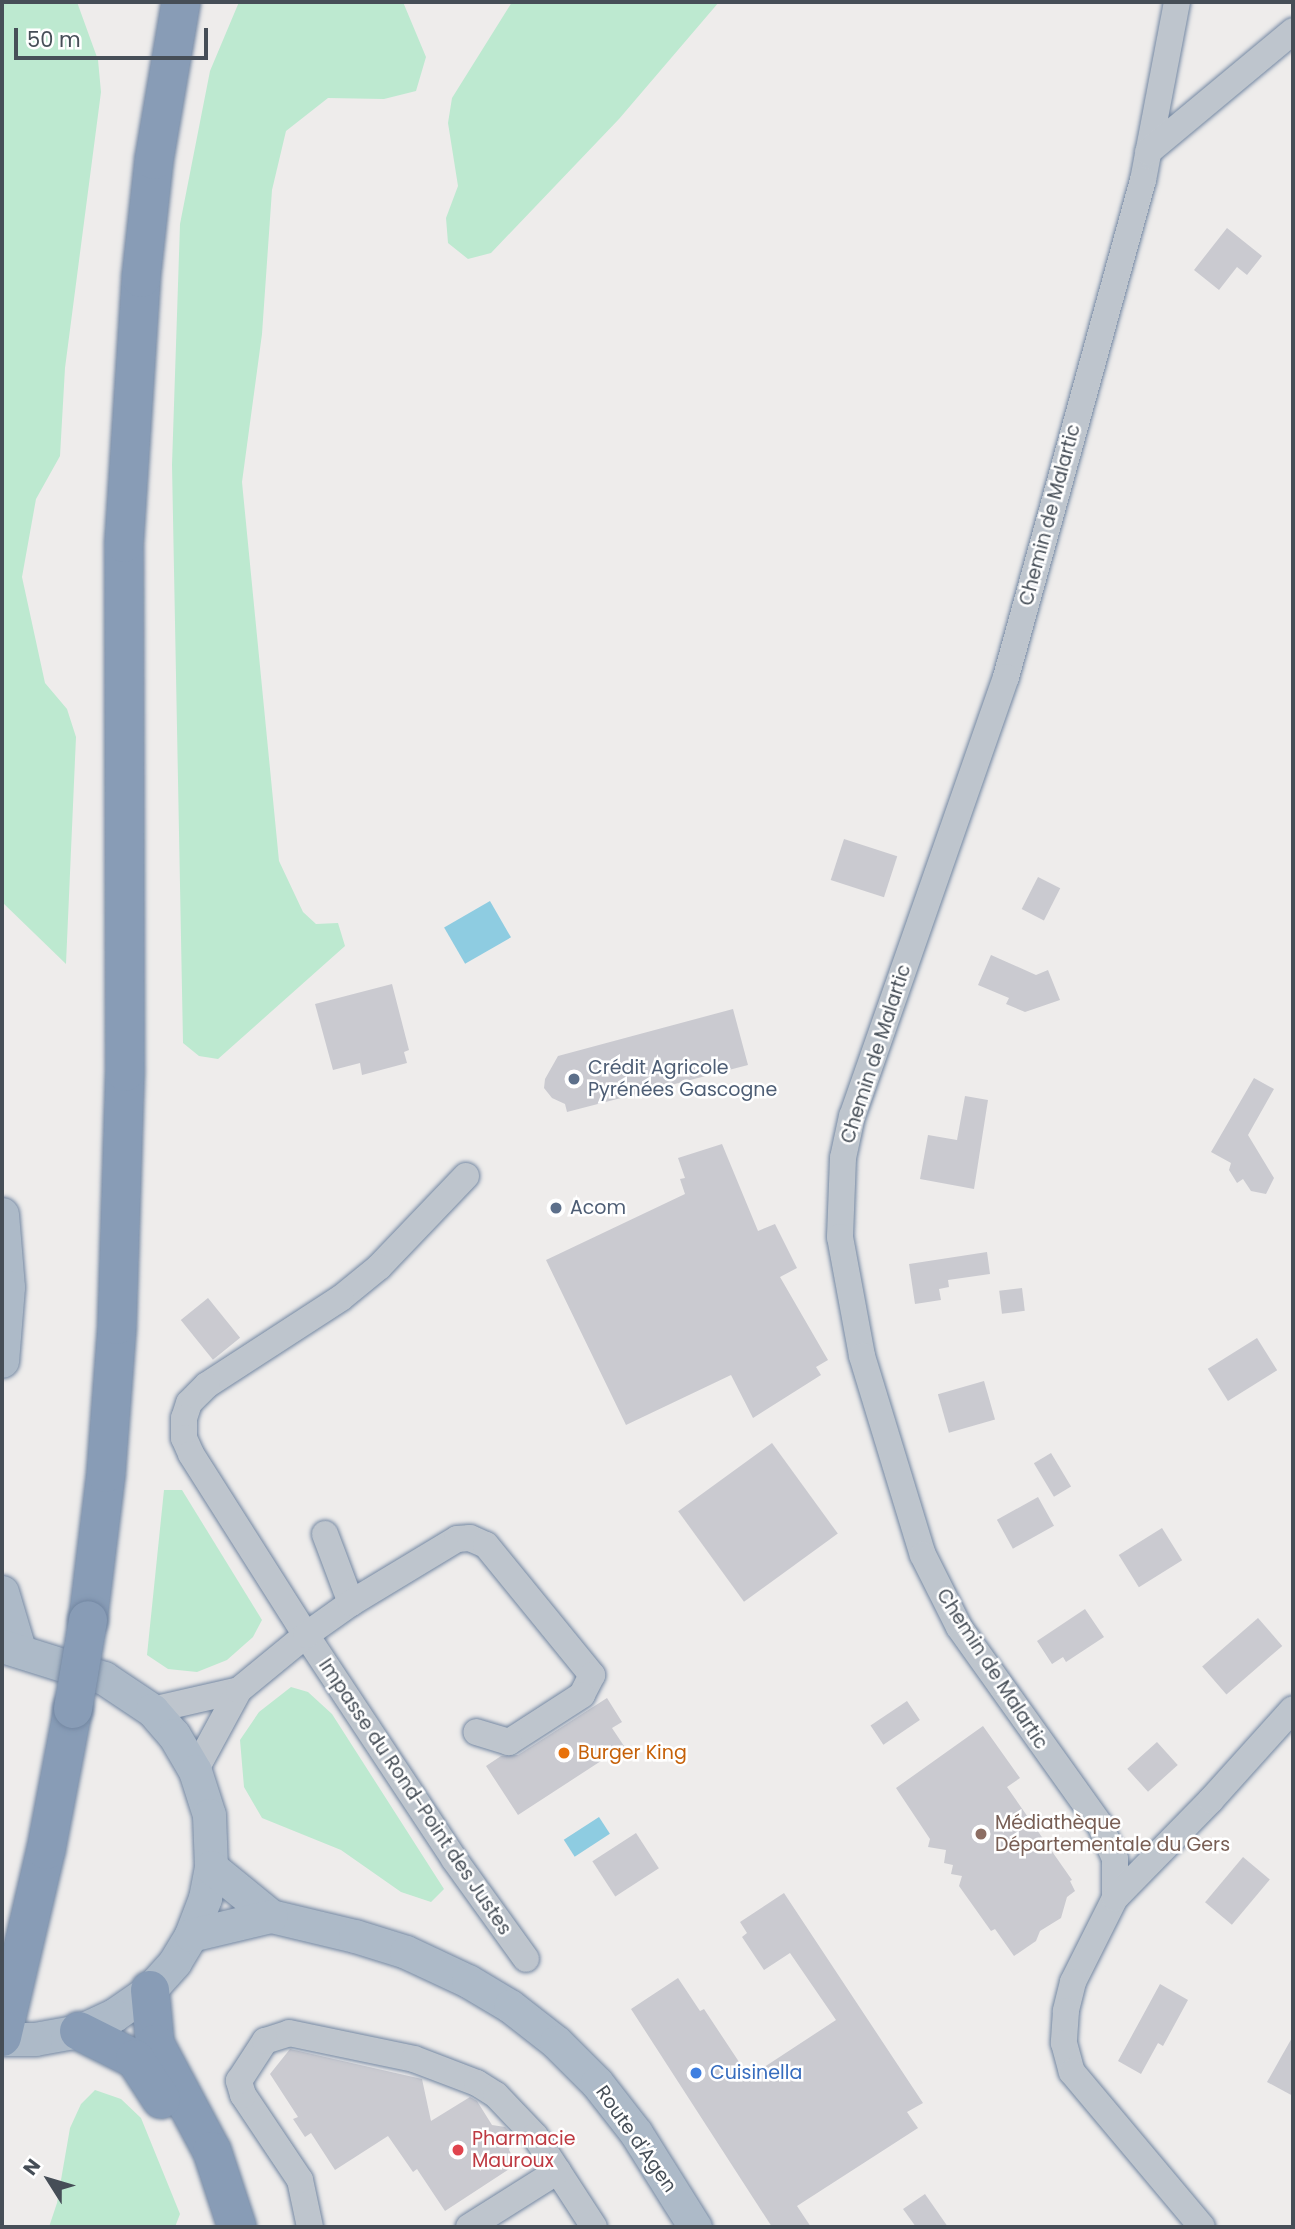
<!DOCTYPE html>
<html>
<head>
<meta charset="utf-8">
<style>
  body { margin:0 }
  #map { position:relative; width:1295px; height:2229px; overflow:hidden; background:#eeeceb; font-family:Poppins,sans-serif }
  div>[style] { position:absolute }
  [style*='--x'] { left:calc(var(--x)*1px); top:calc(var(--y)*1px); width:calc(var(--w)*1px); rotate:calc(var(--a)*1deg) }
  .green>* { inset:0; background:#bde9d0 }
  .water>* { inset:0; background:#8ecce1; transform-origin:0 0 }
  .building>* { inset:0; background:#cacad0; transform-origin:0 0 }
  .roads { filter:drop-shadow(0 0 2px #7387a2) drop-shadow(0 0 2px #7387a2) }
  .minor>* { height:26px; margin:-13px; padding:0 13px; transform-origin:13px; border-radius:13px; background:#bec5cd }
  .major>* { height:33px; margin:-16.5px; padding:0 16.5px; transform-origin:16.5px; border-radius:16.5px; background:#adbac8 }
  .highway>* { height:38px; margin:-19px; padding:0 19px; transform-origin:19px; border-radius:19px; background:#889cb6 }
  .bridges { filter:drop-shadow(0 0 2px #7387a2) drop-shadow(0 0 2px #7387a2) }
  .highway-bridge>* { height:38px; margin:-19px; padding:0 19px; transform-origin:19px; border-radius:19px; background:#889cb6 }
  .dots>* { width:19px; height:19px; translate:-50% -50%; box-sizing:border-box; border:4px solid #fff; border-radius:50% }
  span { translate:-50% -50%; white-space:nowrap; text-align:center; line-height:1.15; -webkit-text-stroke:5px #fff; paint-order:stroke }
  .street-label { font-size:19px; color:#464e57 }
  .service-label { font-size:19px; color:#4e5e75 }
  .left { translate:0 -50%; text-align:left }
  .food-label { font-size:19px; color:#c56008 }
  .education-label { font-size:19px; color:#785e54 }
  .shop-label { font-size:19px; color:#366cbe }
  .health-label { font-size:19px; color:#be3a42 }
  .frame { position:absolute; inset:0; border:4px solid #464e57; pointer-events:none }
  .north { position:absolute; left:14px; top:2145px; width:70px; height:70px; -webkit-text-stroke:5px #fff; paint-order:stroke; rotate:307deg; font-size:19px; font-weight:700; line-height:28px; text-align:center; color:#464e57 }
  .north::after { content:''; display:block; margin:auto; width:24px; height:32px; background:#464e57; clip-path:polygon(50% 0,100% 100%,50% 72%,0 100%) }
  .scale { position:absolute; left:14px; top:28px; width:194px; height:32px; box-sizing:border-box; border:4px solid #464e57; border-top:0; padding-left:9px; font-size:21px; line-height:24px; white-space:nowrap; color:#464e57; -webkit-text-stroke:5px #fff; paint-order:stroke }
</style>
</head>
<body>
<div id="map">
  <div class="green">
    <div style="clip-path:polygon(2px 2px,77px 2px,98px 60px,101px 92px,65px 368px,60px 456px,36px 499px,22px 577px,45px 683px,67px 709px,76px 737px,66px 964px,2px 902px)"></div>
    <div style="clip-path:polygon(239px 2px,403px 2px,426px 57px,416px 91px,384px 99px,328px 98px,286px 131px,272px 190px,262px 334px,242px 482px,279px 861px,303px 912px,316px 924px,338px 923px,345px 946px,218px 1059px,199px 1056px,183px 1043px,172px 465px,180px 224px,210px 71px)"></div>
    <div style="clip-path:polygon(512px 2px,719px 2px,619px 119px,491px 253px,468px 259px,448px 243px,446px 218px,458px 186px,448px 123px,452px 98px)"></div>
    <div style="clip-path:polygon(164px 1490px,182px 1490px,262px 1620px,253px 1637px,227px 1660px,197px 1672px,168px 1669px,147px 1655px)"></div>
    <div style="clip-path:polygon(291px 1687px,308px 1692px,332px 1714px,444px 1889px,431px 1902px,401px 1892px,341px 1850px,262px 1818px,244px 1787px,240px 1740px,259px 1712px)"></div>
    <div style="clip-path:polygon(95px 2090px,121px 2099px,141px 2118px,180px 2214px,175px 2227px,49px 2227px,57px 2203px,70px 2128px,81px 2104px)"></div>
  </div>
  <div class="water">
    <div style="left:490px;top:901px;width:42px;height:53px;rotate:60deg"></div>
    <div style="left:599px;top:1817px;width:20px;height:42px;rotate:57deg"></div>
  </div>
  <div class="building">
    <div style="clip-path:polygon(1227px 228px,1262px 256px,1247px 275px,1237px 267px,1219px 290px,1194px 270px)"></div>
    <div style="left:844px;top:839px;width:56px;height:43px;rotate:18deg"></div>
    <div style="left:1038px;top:877px;width:25px;height:36px;rotate:27deg"></div>
    <div style="clip-path:polygon(991px 955px,1036px 975px,1048px 970px,1060px 1000px,1025px 1012px,1006px 1004px,1009px 998px,978px 985px)"></div>
    <div style="clip-path:polygon(392px 984px,409px 1050px,404px 1052px,407px 1063px,362px 1075px,360px 1063px,333px 1070px,315px 1004px)"></div>
    <div style="clip-path:polygon(733px 1009px,748px 1065px,567px 1112px,565px 1104px,552px 1098px,544px 1088px,545px 1079px,558px 1056px)"></div>
    <div style="clip-path:polygon(1254px 1078px,1274px 1089px,1248px 1135px,1274px 1178px,1266px 1194px,1251px 1191px,1243px 1179px,1237px 1183px,1229px 1170px,1231px 1163px,1211px 1152px)"></div>
    <div style="clip-path:polygon(965px 1096px,988px 1100px,974px 1189px,920px 1179px,928px 1135px,957px 1140px)"></div>
    <div style="clip-path:polygon(722px 1144px,758px 1231px,775px 1224px,797px 1268px,780px 1277px,828px 1360px,816px 1367px,821px 1375px,753px 1418px,731px 1375px,626px 1425px,546px 1260px,685px 1194px,680px 1179px,685px 1178px,678px 1158px)"></div>
    <div style="clip-path:polygon(987px 1252px,990px 1274px,948px 1280px,949px 1287px,939px 1289px,941px 1300px,915px 1304px,909px 1264px)"></div>
    <div style="left:1022px;top:1288px;width:23px;height:23px;rotate:83deg"></div>
    <div style="left:208px;top:1298px;width:51px;height:35px;rotate:51deg"></div>
    <div style="left:1257px;top:1338px;width:38px;height:58px;rotate:58deg"></div>
    <div style="left:984px;top:1381px;width:40px;height:48px;rotate:74deg"></div>
    <div style="left:772px;top:1443px;width:112px;height:116px;rotate:54deg"></div>
    <div style="left:1051px;top:1453px;width:39px;height:20px;rotate:59deg"></div>
    <div style="left:1038px;top:1497px;width:33px;height:47px;rotate:61deg"></div>
    <div style="left:1162px;top:1528px;width:38px;height:51px;rotate:58deg"></div>
    <div style="clip-path:polygon(1085px 1609px,1104px 1637px,1066px 1662px,1063px 1657px,1052px 1664px,1037px 1641px)"></div>
    <div style="left:1258px;top:1618px;width:37px;height:74px;rotate:49deg"></div>
    <div style="clip-path:polygon(607px 1698px,622px 1722px,612px 1728px,624px 1746px,518px 1815px,486px 1766px,501px 1756px,518px 1755px)"></div>
    <div style="left:907px;top:1701px;width:23px;height:44px;rotate:56deg"></div>
    <div style="clip-path:polygon(983px 1726px,1020px 1778px,1007px 1787px,1072px 1880px,1070px 1881px,1075px 1891px,1067px 1897px,1061px 1918px,1040px 1931px,1036px 1941px,1014px 1956px,995px 1929px,991px 1931px,959px 1886px,962px 1876px,951px 1874px,953px 1865px,944px 1863px,946px 1850px,928px 1847px,930px 1839px,896px 1788px)"></div>
    <div style="left:1157px;top:1742px;width:31px;height:40px;rotate:48deg"></div>
    <div style="left:636px;top:1833px;width:42px;height:52px;rotate:57deg"></div>
    <div style="left:1243px;top:1857px;width:35px;height:59px;rotate:40deg"></div>
    <div style="clip-path:polygon(784px 1893px,923px 2103px,907px 2112px,918px 2128px,797px 2206px,811px 2227px,772px 2227px,631px 2009px,678px 1978px,700px 2011px,704px 2009px,749px 2077px,836px 2020px,790px 1953px,764px 1970px,742px 1937px,747px 1933px,740px 1922px)"></div>
    <div style="clip-path:polygon(1160px 1984px,1188px 2000px,1163px 2046px,1158px 2043px,1141px 2074px,1118px 2061px)"></div>
    <div style="clip-path:polygon(1293px 2036px,1293px 2096px,1267px 2082px)"></div>
    <div style="clip-path:polygon(290px 2049px,422px 2079px,431px 2121px,470px 2097px,477px 2101px,492px 2125px,505px 2127px,512px 2134px,509px 2150px,517px 2164px,445px 2211px,417px 2169px,413px 2172px,388px 2136px,335px 2170px,311px 2133px,305px 2137px,293px 2119px,298px 2117px,270px 2074px)"></div>
    <div style="clip-path:polygon(925px 2194px,948px 2227px,916px 2227px,903px 2209px)"></div>
  </div>
  <div class="roads">
    <div class="minor">
      <div style="--x:1177;--y:2;--w:181;--a:100.8"></div>
      <div style="--x:1143;--y:180;--w:516;--a:105.41"></div>
      <div style="--x:1006;--y:677;--w:465;--a:109.3"></div>
      <div style="--x:852;--y:1116;--w:43;--a:102.1"></div>
      <div style="--x:843;--y:1158;--w:79;--a:92.2"></div>
      <div style="--x:840;--y:1237;--w:121;--a:79.5"></div>
      <div style="--x:862;--y:1356;--w:208;--a:73"></div>
      <div style="--x:923;--y:1555;--w:80;--a:63.4"></div>
      <div style="--x:959;--y:1627;--w:243;--a:54.5"></div>
      <div style="--x:1100;--y:1825;--w:37;--a:66"></div>
      <div style="--x:1115;--y:1859;--w:39;--a:90"></div>
      <div style="--x:1115;--y:1898;--w:94;--a:116.6"></div>
      <div style="--x:1073;--y:1982;--w:30;--a:104"></div>
      <div style="--x:1066;--y:2011;--w:32;--a:94"></div>
      <div style="--x:1064;--y:2043;--w:30;--a:75"></div>
      <div style="--x:1072;--y:2072;--w:202;--a:50"></div>
      <div style="--x:1148;--y:152;--w:189;--a:-39.8"></div>
      <div style="--x:466;--y:1176;--w:126;--a:133.7"></div>
      <div style="--x:379;--y:1267;--w:49;--a:140.8"></div>
      <div style="--x:341;--y:1298;--w:160;--a:147"></div>
      <div style="--x:207;--y:1385;--w:25;--a:135"></div>
      <div style="--x:189;--y:1403;--w:16;--a:108"></div>
      <div style="--x:184;--y:1418;--w:20;--a:90"></div>
      <div style="--x:184;--y:1438;--w:17;--a:66"></div>
      <div style="--x:191;--y:1454;--w:214;--a:57.6"></div>
      <div style="--x:306;--y:1635;--w:268;--a:56.5"></div>
      <div style="--x:454;--y:1859;--w:123;--a:54.2"></div>
      <div style="--x:325;--y:1534;--w:74;--a:69.4"></div>
      <div style="--x:152;--y:1710;--w:89;--a:-12.9"></div>
      <div style="--x:195;--y:1771;--w:92;--a:-61.5"></div>
      <div style="--x:239;--y:1690;--w:87;--a:-39.4"></div>
      <div style="--x:306;--y:1635;--w:55;--a:-35.4"></div>
      <div style="--x:351;--y:1603;--w:124;--a:-31.1"></div>
      <div style="--x:457;--y:1539;--w:13;--a:-4"></div>
      <div style="--x:470;--y:1538;--w:17;--a:24"></div>
      <div style="--x:486;--y:1545;--w:168;--a:50.8"></div>
      <div style="--x:592;--y:1675;--w:22;--a:117"></div>
      <div style="--x:582;--y:1695;--w:87;--a:147.2"></div>
      <div style="--x:509;--y:1742;--w:34;--a:-163"></div>
      <div style="--x:1115;--y:1898;--w:137;--a:-45.6"></div>
      <div style="--x:1211;--y:1800;--w:122;--a:-48"></div>
      <div style="--x:310;--y:2227;--w:48;--a:-102"></div>
      <div style="--x:300;--y:2180;--w:102;--a:-123.8"></div>
      <div style="--x:243;--y:2095;--w:15;--a:-106"></div>
      <div style="--x:239;--y:2081;--w:48;--a:-57"></div>
      <div style="--x:265;--y:2041;--w:25;--a:-18"></div>
      <div style="--x:289;--y:2033;--w:128;--a:11.7"></div>
      <div style="--x:414;--y:2059;--w:67;--a:20.9"></div>
      <div style="--x:477;--y:2083;--w:22;--a:32"></div>
      <div style="--x:496;--y:2095;--w:57;--a:46.4"></div>
      <div style="--x:535;--y:2136;--w:108;--a:57"></div>
      <div style="--x:469;--y:2227;--w:105;--a:-32.2"></div>
    </div>
    <div class="major">
      <div style="--x:2;--y:1214;--w:73;--a:85.3"></div>
      <div style="--x:8;--y:1287;--w:74;--a:94.6"></div>
      <div style="--x:2;--y:1592;--w:59;--a:73.4"></div>
      <div style="--x:2;--y:1646;--w:107;--a:17.4"></div>
      <div style="--x:104;--y:1678;--w:58;--a:33.7"></div>
      <div style="--x:152;--y:1710;--w:33;--a:49"></div>
      <div style="--x:174;--y:1735;--w:42;--a:59.7"></div>
      <div style="--x:195;--y:1771;--w:46;--a:72.3"></div>
      <div style="--x:209;--y:1815;--w:52;--a:87.8"></div>
      <div style="--x:211;--y:1867;--w:32;--a:101"></div>
      <div style="--x:205;--y:1898;--w:40;--a:111"></div>
      <div style="--x:191;--y:1935;--w:31;--a:121"></div>
      <div style="--x:175;--y:1962;--w:38;--a:132"></div>
      <div style="--x:150;--y:1990;--w:44;--a:145.2"></div>
      <div style="--x:114;--y:2015;--w:38;--a:155"></div>
      <div style="--x:79;--y:2031;--w:45;--a:169.7"></div>
      <div style="--x:35;--y:2039;--w:33;--a:180"></div>
      <div style="--x:211;--y:1867;--w:77;--a:39.2"></div>
      <div style="--x:271;--y:1916;--w:86;--a:13.4"></div>
      <div style="--x:355;--y:1936;--w:53;--a:17.4"></div>
      <div style="--x:406;--y:1952;--w:68;--a:25.1"></div>
      <div style="--x:468;--y:1981;--w:49;--a:30.8"></div>
      <div style="--x:510;--y:2006;--w:58;--a:38"></div>
      <div style="--x:556;--y:2042;--w:58;--a:45"></div>
      <div style="--x:597;--y:2083;--w:63;--a:52"></div>
      <div style="--x:636;--y:2133;--w:111;--a:57.9"></div>
      <div style="--x:191;--y:1935;--w:82;--a:-13.4"></div>
    </div>
    <div class="highway">
      <div style="--x:88;--y:1620;--w:148;--a:-83"></div>
      <div style="--x:106;--y:1473;--w:148;--a:-85.7"></div>
      <div style="--x:117;--y:1325;--w:253;--a:-88.2"></div>
      <div style="--x:125;--y:1072;--w:529;--a:-90.11"></div>
      <div style="--x:124;--y:543;--w:266;--a:-86.3"></div>
      <div style="--x:141;--y:278;--w:119;--a:-83.7"></div>
      <div style="--x:154;--y:160;--w:160;--a:-80.3"></div>
      <div style="--x:150;--y:1990;--w:54;--a:84.7"></div>
      <div style="--x:155;--y:2044;--w:121;--a:62"></div>
      <div style="--x:212;--y:2151;--w:80;--a:71.8"></div>
      <div style="--x:79;--y:2031;--w:63;--a:26.6"></div>
      <div style="--x:135;--y:2059;--w:48;--a:57"></div>
      <div style="--x:2;--y:2037;--w:192;--a:-76.8"></div>
      <div style="--x:46;--y:1850;--w:144;--a:-79.2"></div>
    </div>
  </div>
  <div class="bridges">
    <div class="highway-bridge">
      <div style="--x:73;--y:1709;--w:90;--a:-80.4"></div>
    </div>
  </div>
  <div class="dots">
    <div style="left:574px;top:1079px;background:#5c6f8a"></div>
    <div style="left:556px;top:1208px;background:#5c6f8a"></div>
    <div style="left:564px;top:1753px;background:#e8710a"></div>
    <div style="left:981px;top:1834px;background:#8d6e63"></div>
    <div style="left:696px;top:2073px;background:#3f7fe0"></div>
    <div style="left:458px;top:2150px;background:#e0444e"></div>
  </div>
  <div class="street-label">
    <span style="left:1050px;top:515px;rotate:-75deg">Chemin de Malartic</span>
    <span style="left:876px;top:1054px;rotate:-72deg">Chemin de Malartic</span>
    <span style="left:992px;top:1669px;rotate:57deg">Chemin de Malartic</span>
    <span style="left:415px;top:1797px;rotate:56deg">Impasse du Rond-Point des Justes</span>
    <span style="left:636px;top:2139px;rotate:55deg">Route d'Agen</span>
  </div>
  <div class="service-label">
    <span class="left" style="left:588px;top:1079px">Crédit Agricole<br>Pyrénées Gascogne</span>
    <span class="left" style="left:570px;top:1208px">Acom</span>
  </div>
  <div class="food-label">
    <span class="left" style="left:578px;top:1753px">Burger King</span>
  </div>
  <div class="education-label">
    <span class="left" style="left:995px;top:1834px">Médiathèque<br>Départementale du Gers</span>
  </div>
  <div class="shop-label">
    <span class="left" style="left:710px;top:2073px">Cuisinella</span>
  </div>
  <div class="health-label">
    <span class="left" style="left:472px;top:2150px">Pharmacie<br>Mauroux</span>
  </div>
  <div class="frame"></div>
  <div class="north">N</div>
  <div class="scale">50 m</div>
</div>
</body>
</html>
